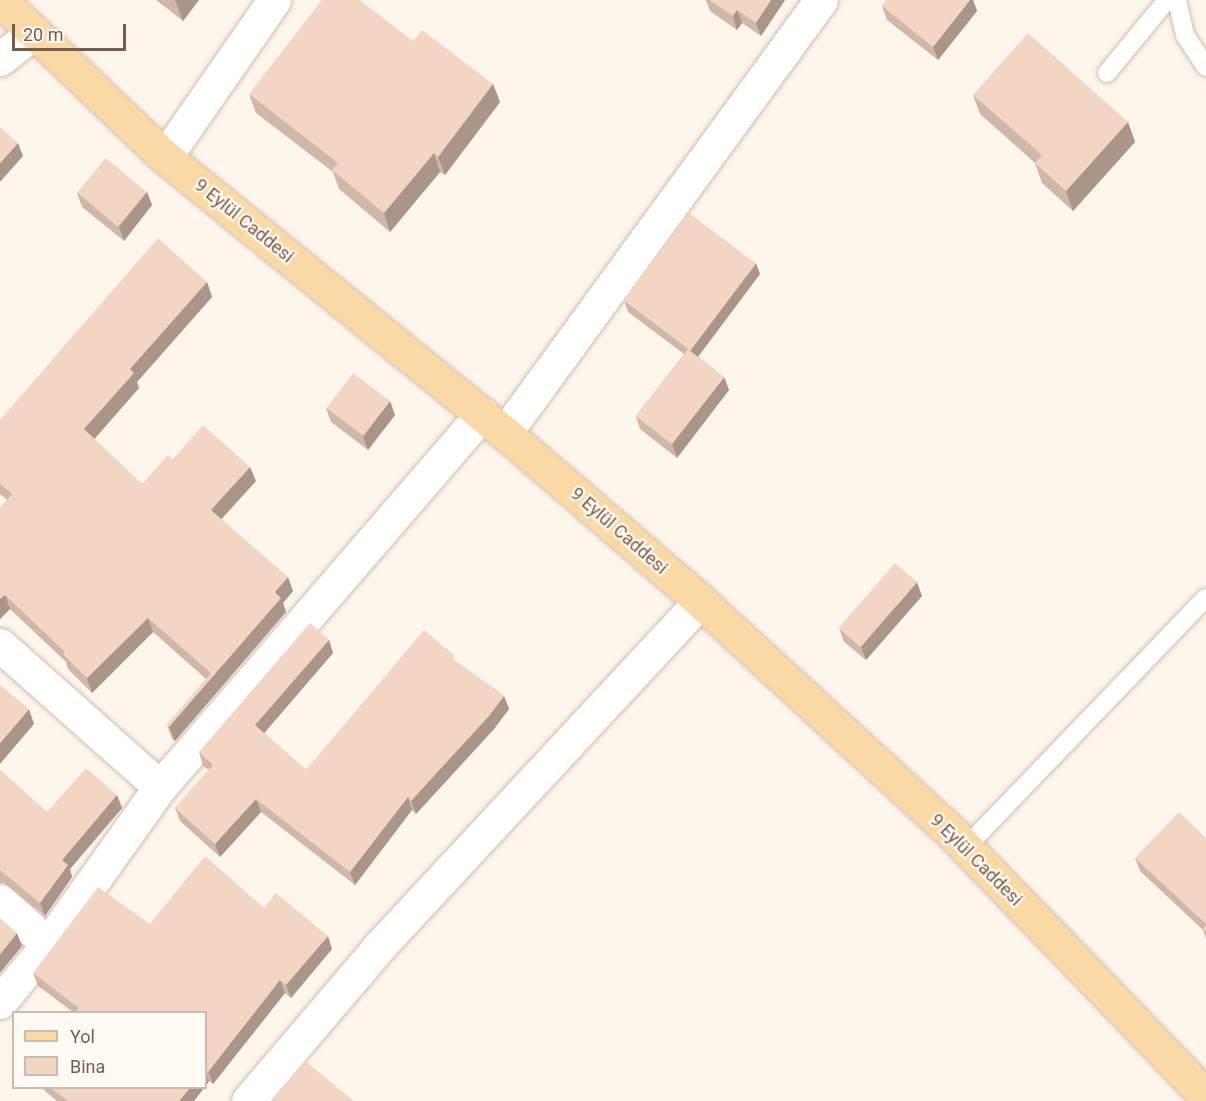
<!DOCTYPE html>
<html>
<head>
<meta charset="utf-8">
<style>
  body { margin:0 }
  #map { position:relative; width:1206px; height:1101px; overflow:hidden; background:#fdf6ec; font-family:Roboto,sans-serif }
  div>[style] { position:absolute }
  [style*='--x'] { left:calc(var(--x)*1px); top:calc(var(--y)*1px); width:calc(var(--w)*1px); rotate:calc(var(--a)*1deg) }
  .roads { filter:drop-shadow(0 0 2px #d1beb0) drop-shadow(0 0 2px #d1beb0) }
  .lane>* { height:18px; margin:-9px; padding:0 9px; transform-origin:9px; border-radius:9px; background:#fff }
  .street>* { height:33px; margin:-16.5px; padding:0 16.5px; transform-origin:16.5px; border-radius:16.5px; background:#fff }
  .primary>* { height:33px; margin:-16.5px; padding:0 16.5px; transform-origin:16.5px; border-radius:16.5px; background:#fbd9a5 }
  .wall>* { inset:0; background:#d1b7a8 }
  .shaded-wall>* { inset:0; background:#aa9588 }
  .building>* { inset:0; background:#f3d5c3; transform-origin:0 0 }
  span { translate:-50% -50%; white-space:nowrap; text-align:center; line-height:1.15; -webkit-text-stroke:4.5px #fffaf3; paint-order:stroke }
  .street-label { font-size:18px; color:#7a5c4d }
  .legend { position:absolute; left:12px; top:1011px; width:195px; height:78px; box-sizing:border-box; background:#fffaf3; border:2px solid #cabbb1; margin:0; padding:8px 10px; list-style:none; font-size:18px; color:#7a5c4d }
  .legend li { display:flex; align-items:center; gap:12px; height:30px }
  .legend b { width:30px; border:2px solid #cabbb1 }
  .scale { position:absolute; left:12px; top:24px; width:114px; height:27px; box-sizing:border-box; border:3px solid #7a5c4d; border-top:0; padding-left:8px; font-size:18px; line-height:21px; white-space:nowrap; color:#7a5c4d; -webkit-text-stroke:4px #fffaf3; paint-order:stroke }
</style>
</head>
<body>
<div id="map">
  <div class="roads">
    <div class="lane">
      <div style="--x:1177;--y:0;--w:36;--a:77"></div>
      <div style="--x:1185;--y:35;--w:38;--a:57"></div>
      <div style="--x:1107;--y:73;--w:94;--a:-50.6"></div>
      <div style="--x:965;--y:848;--w:347;--a:-46.1"></div>
    </div>
    <div class="street">
      <div style="--x:0;--y:59;--w:42;--a:-38.2"></div>
      <div style="--x:165;--y:157;--w:191;--a:-55.2"></div>
      <div style="--x:505;--y:433;--w:536;--a:-53.88"></div>
      <div style="--x:0;--y:645;--w:214;--a:41.6"></div>
      <div style="--x:0;--y:901;--w:64;--a:41.9"></div>
      <div style="--x:0;--y:1002;--w:75;--a:-50.4"></div>
      <div style="--x:48;--y:944;--w:193;--a:-54.5"></div>
      <div style="--x:160;--y:787;--w:493;--a:-49.2"></div>
      <div style="--x:248;--y:1101;--w:201;--a:-49.6"></div>
      <div style="--x:378;--y:948;--w:473;--a:-47.1"></div>
    </div>
    <div class="primary">
      <div style="--x:0;--y:0;--w:228;--a:43.6"></div>
      <div style="--x:165;--y:157;--w:438;--a:39.1"></div>
      <div style="--x:505;--y:433;--w:257;--a:40.7"></div>
      <div style="--x:700;--y:601;--w:344;--a:42.6"></div>
      <div style="--x:953;--y:834;--w:364;--a:46"></div>
    </div>
  </div>
  <div class="wall">
    <div style="clip-path:polygon(156px 0,199px 0,183px 21px)"></div>
    <div style="clip-path:polygon(706px 0,785px 0,761px 36px,742px 23px,737px 30px,710px 11px)"></div>
    <div style="clip-path:polygon(887px 0,973px 0,977px 11px,938px 60px,887px 20px,882px 6px)"></div>
    <div style="clip-path:polygon(413px 41px,493px 84px,500px 102px,445px 175px,440px 172px,390px 232px,339px 189px,333px 172px,256px 113px,249px 94px)"></div>
    <div style="clip-path:polygon(973px 95px,1128px 122px,1135px 142px,1073px 211px,1042px 183px,1035px 163px,980px 114px)"></div>
    <div style="clip-path:polygon(147px 192px,152px 205px,124px 241px,82px 207px,77px 193px)"></div>
    <div style="clip-path:polygon(760px 274px,698px 357px,724px 377px,729px 390px,677px 458px,640px 429px,636px 416px,684px 354px,628px 312px,624px 300px)"></div>
    <div style="clip-path:polygon(207px 282px,212px 297px,137px 382px,139px 388px,94px 439px,142px 484px,173px 459px,256px 481px,221px 519px,293px 591px,283px 603px,286px 612px,175px 741px,172px 739px,167px 725px,206px 679px,153px 632px,92px 693px,68px 669px,66px 662px,10px 609px,0 619px,0 508px,7px 500px,0 494px,0 420px)"></div>
    <div style="clip-path:polygon(326px 408px,395px 415px,368px 450px,331px 422px)"></div>
    <div style="clip-path:polygon(922px 596px,866px 660px,844px 642px,839px 628px)"></div>
    <div style="clip-path:polygon(329px 640px,333px 653px,264px 733px,306px 770px,457px 662px,504px 696px,509px 709px,494px 729px,416px 814px,412px 810px,355px 885px,261px 812px,220px 857px,180px 821px,175px 808px,209px 770px,203px 766px,199px 752px)"></div>
    <div style="clip-path:polygon(0 770px,47px 812px,117px 795px,122px 808px,70px 869px,72px 877px,45px 916px,4px 883px,0 883px)"></div>
    <div style="clip-path:polygon(1206px 838px,1206px 939px,1203px 930px,1140px 871px,1135px 858px)"></div>
    <div style="clip-path:polygon(264px 908px,332px 949px,291px 998px,285px 993px,213px 1084px,209px 1081px,206px 1086px,206px 1012px,73px 1012px,38px 986px,33px 973px,150px 924px)"></div>
    <div style="clip-path:polygon(43px 1088px,204px 1088px,194px 1101px,57px 1101px,45px 1091px)"></div>
  </div>
  <div class="shaded-wall">
    <div style="clip-path:polygon(175px 0,199px 0,183px 21px)"></div>
    <div style="clip-path:polygon(771px 0,785px 0,761px 36px,756px 23px)"></div>
    <div style="clip-path:polygon(970px 0,973px 0,977px 11px,938px 60px,933px 47px)"></div>
    <div style="clip-path:polygon(737px 10px,742px 23px,737px 30px,733px 16px)"></div>
    <div style="clip-path:polygon(493px 84px,500px 102px,445px 175px,438px 157px)"></div>
    <div style="clip-path:polygon(1128px 122px,1135px 142px,1073px 211px,1066px 191px)"></div>
    <div style="clip-path:polygon(18px 143px,23px 156px,0 182px,0 163px)"></div>
    <div style="clip-path:polygon(434px 153px,440px 172px,390px 232px,384px 213px)"></div>
    <div style="clip-path:polygon(147px 192px,152px 205px,124px 241px,119px 227px)"></div>
    <div style="clip-path:polygon(756px 263px,760px 274px,694px 362px,690px 350px)"></div>
    <div style="clip-path:polygon(207px 282px,212px 297px,137px 382px,139px 388px,90px 444px,84px 429px,130px 369px)"></div>
    <div style="clip-path:polygon(724px 377px,729px 390px,677px 458px,672px 444px)"></div>
    <div style="clip-path:polygon(390px 401px,395px 415px,368px 450px,363px 437px)"></div>
    <div style="clip-path:polygon(250px 467px,256px 481px,216px 525px,211px 510px)"></div>
    <div style="clip-path:polygon(288px 577px,293px 591px,283px 603px,286px 612px,175px 741px,169px 727px,275px 592px)"></div>
    <div style="clip-path:polygon(917px 582px,922px 596px,866px 660px,861px 647px)"></div>
    <div style="clip-path:polygon(5px 595px,10px 609px,0 619px,0 599px)"></div>
    <div style="clip-path:polygon(148px 618px,153px 632px,92px 693px,87px 678px)"></div>
    <div style="clip-path:polygon(329px 640px,333px 653px,260px 738px,255px 725px)"></div>
    <div style="clip-path:polygon(504px 696px,509px 709px,494px 729px,416px 814px,411px 801px)"></div>
    <div style="clip-path:polygon(29px 709px,34px 724px,0 764px,0 743px)"></div>
    <div style="clip-path:polygon(117px 795px,122px 808px,70px 869px,72px 877px,45px 916px,40px 903px,62px 860px)"></div>
    <div style="clip-path:polygon(408px 797px,412px 810px,355px 885px,350px 872px)"></div>
    <div style="clip-path:polygon(256px 799px,261px 812px,220px 857px,215px 844px)"></div>
    <div style="clip-path:polygon(17px 933px,22px 946px,0 973px,0 954px)"></div>
    <div style="clip-path:polygon(328px 936px,332px 949px,291px 998px,286px 985px)"></div>
    <div style="clip-path:polygon(280px 980px,285px 993px,213px 1084px,208px 1072px)"></div>
    <div style="clip-path:polygon(206px 1072px,209px 1081px,206px 1086px)"></div>
    <div style="clip-path:polygon(190px 1088px,204px 1088px,194px 1101px,179px 1101px)"></div>
  </div>
  <div class="building">
    <div style="clip-path:polygon(322px 0,360px 0,413px 41px,422px 30px,493px 84px,438px 157px,434px 153px,384px 213px,332px 170px,338px 163px,249px 94px)"></div>
    <div style="clip-path:polygon(709px 0,771px 0,756px 23px,737px 10px,733px 16px)"></div>
    <div style="clip-path:polygon(887px 0,970px 0,933px 47px,882px 6px)"></div>
    <div style="clip-path:polygon(1028px 33px,1128px 122px,1066px 191px,1035px 163px,1042px 155px,973px 95px)"></div>
    <div style="clip-path:polygon(0 127px,18px 143px,0 163px)"></div>
    <div style="left:106px;top:158px;width:53px;height:45px;rotate:40deg"></div>
    <div style="left:689px;top:213px;width:84px;height:109px;rotate:37deg"></div>
    <div style="clip-path:polygon(158px 238px,207px 282px,130px 369px,134px 373px,84px 429px,142px 484px,168px 455px,173px 459px,203px 425px,250px 467px,211px 510px,288px 577px,275px 592px,281px 598px,169px 727px,167px 725px,211px 673px,148px 618px,87px 678px,63px 654px,65px 652px,5px 595px,0 599px,0 508px,12px 494px,0 484px,0 420px)"></div>
    <div style="left:688px;top:349px;width:46px;height:85px;rotate:38deg"></div>
    <div style="left:353px;top:373px;width:46px;height:44px;rotate:37deg"></div>
    <div style="left:895px;top:563px;width:29px;height:86px;rotate:41deg"></div>
    <div style="clip-path:polygon(310px 623px,329px 640px,255px 725px,306px 770px,424px 630px,455px 656px,453px 659px,504px 696px,489px 716px,411px 801px,408px 797px,350px 872px,256px 799px,215px 844px,175px 808px,213px 765px,199px 752px)"></div>
    <div style="clip-path:polygon(0 685px,29px 709px,0 743px)"></div>
    <div style="clip-path:polygon(86px 768px,117px 795px,62px 860px,68px 865px,40px 903px,0 870px,0 770px,47px 812px)"></div>
    <div style="clip-path:polygon(1179px 812px,1206px 838px,1206px 924px,1135px 858px)"></div>
    <div style="clip-path:polygon(205px 856px,264px 908px,276px 893px,328px 936px,286px 985px,280px 980px,208px 1072px,206px 1070px,206px 1012px,76px 1012px,79px 1008px,33px 973px,98px 887px,150px 924px)"></div>
    <div style="clip-path:polygon(0 918px,17px 933px,0 954px)"></div>
    <div style="clip-path:polygon(1206px 925px,1206px 932px,1203px 929px)"></div>
    <div style="clip-path:polygon(305px 1061px,354px 1101px,272px 1101px)"></div>
    <div style="clip-path:polygon(51px 1088px,190px 1088px,179px 1101px,68px 1101px)"></div>
  </div>
  <div class="street-label">
    <span style="left:244px;top:221px;rotate:39deg">9 Eylül Caddesi</span>
    <span style="left:619px;top:531px;rotate:41deg">9 Eylül Caddesi</span>
    <span style="left:976px;top:860px;rotate:45deg">9 Eylül Caddesi</span>
  </div>
  <ul class="legend">
  <li><b style="height:8px;background:#fbd9a5"></b>Yol</li>
  <li><b style="height:16px;background:#f3d5c3"></b>Bina</li>
  </ul>
  <div class="scale">20 m</div>
</div>
</body>
</html>
